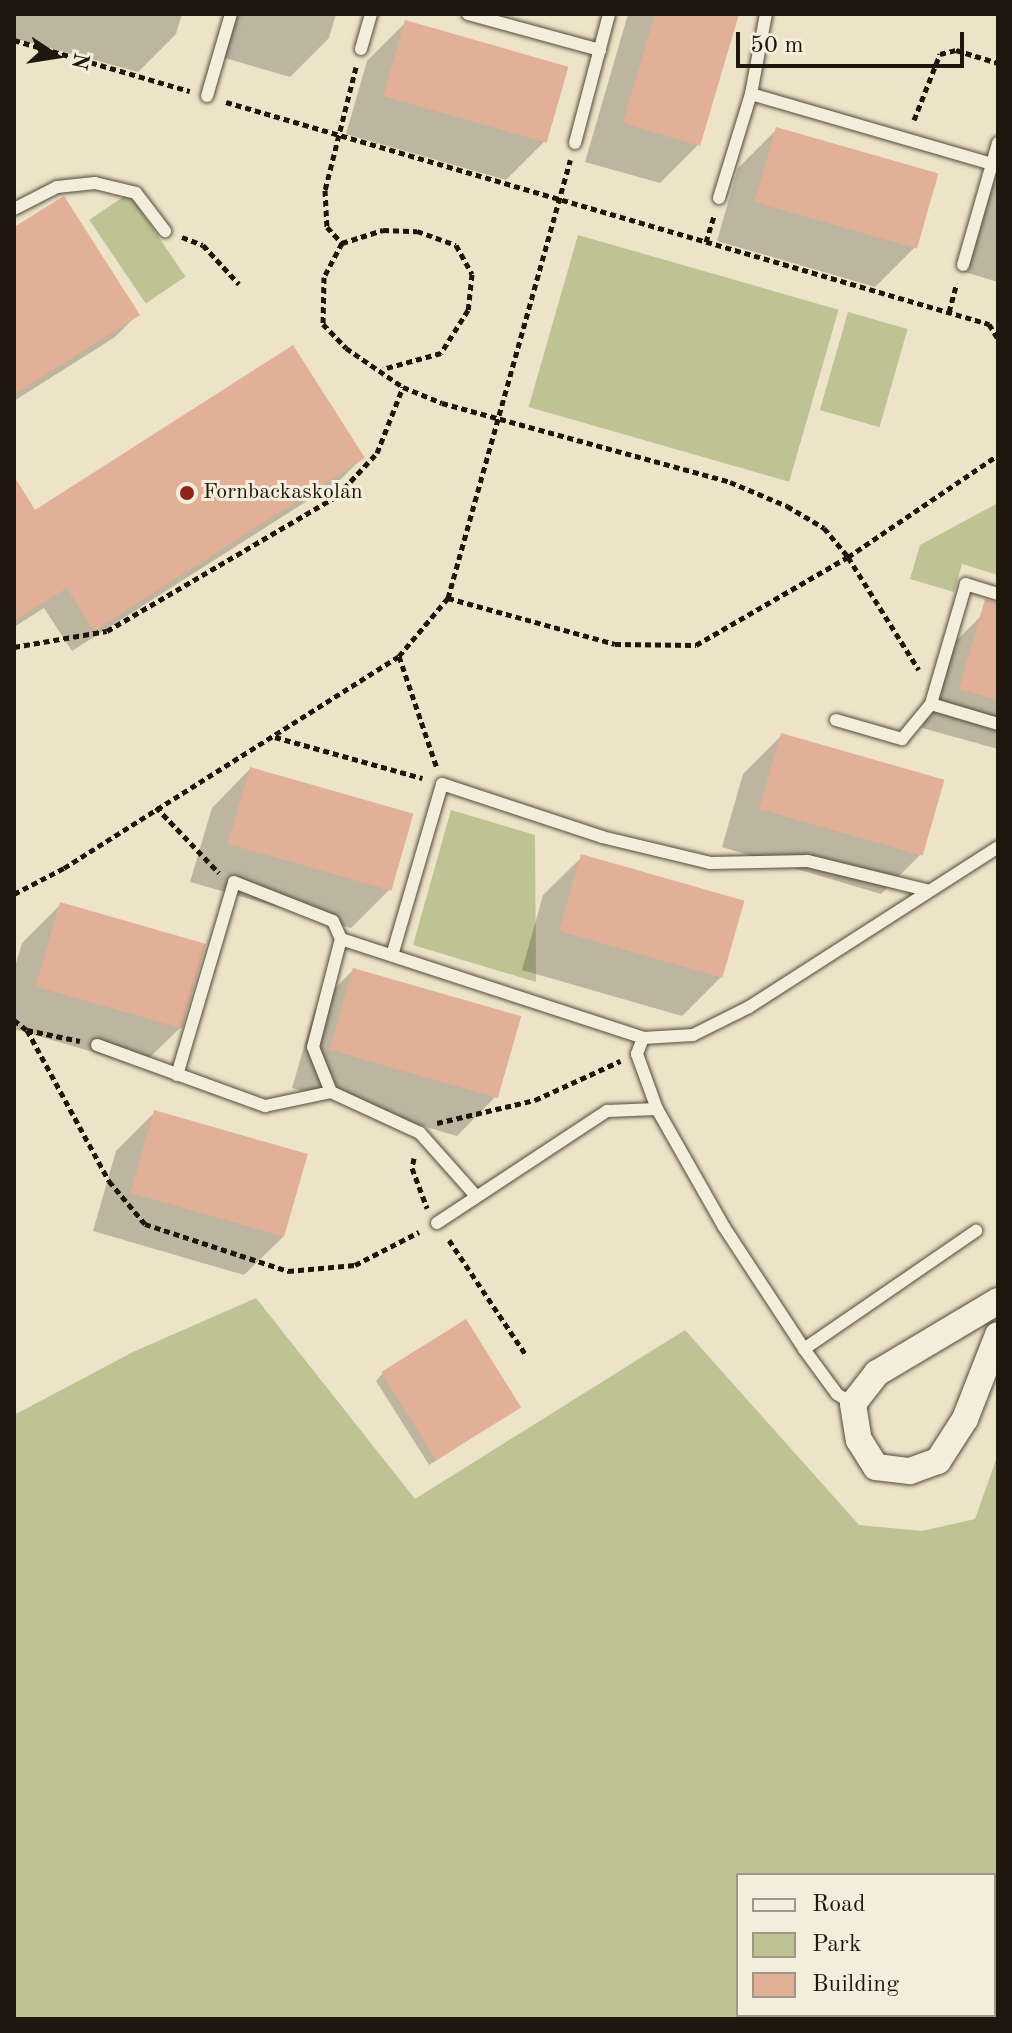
<!DOCTYPE html>
<html>
<head>
<meta charset="utf-8">
<style>
  body { margin:0 }
  #map { position:relative; width:1012px; height:2033px; overflow:hidden; background:#ede3c8; font-family:"Old Standard TT",serif }
  div>[style] { position:absolute }
  [style*='--x'] { left:calc(var(--x)*1px); top:calc(var(--y)*1px); width:calc(var(--w)*1px); rotate:calc(var(--a)*1deg) }
  .green>* { inset:0; background:#bdc393; transform-origin:0 0 }
  .shadow>* { inset:0; background:#0003 }
  .building>* { inset:0; background:#e2af97; transform-origin:0 0 }
  .path>* { height:5px; margin-top:-2.5px; transform-origin:0; background:repeating-linear-gradient(90deg,#1f170d 0 6px,transparent 0 10px) }
  .roads { filter:drop-shadow(0 0 2px #524a3c) drop-shadow(0 0 2px #524a3c) }
  .service>* { height:12px; margin:-6px; padding:0 6px; transform-origin:6px; border-radius:6px; background:#f3eddb }
  .minor>* { height:26px; margin:-13px; padding:0 13px; transform-origin:13px; border-radius:13px; background:#f3eddb }
  .dots>* { width:22px; height:22px; translate:-50% -50%; box-sizing:border-box; border:4px solid #f3eddb; border-radius:50% }
  span { translate:-50% -50%; white-space:nowrap; text-align:center; line-height:1.15; -webkit-text-stroke:6px #f3eddb; paint-order:stroke }
  .poi-label { font-size:22px; color:#1f170d }
  .left { translate:0 -50%; text-align:left }
  .frame { position:absolute; inset:0; border:16px solid #1f170d; pointer-events:none }
  .legend { position:absolute; left:736px; top:1873px; width:260px; height:144px; box-sizing:border-box; background:#f3eddb; border:2px solid #9e9789; margin:0; padding:10px 14px; list-style:none; font-size:24px; color:#1f170d }
  .legend li { display:flex; align-items:center; gap:16px; height:40px }
  .legend b { width:40px; border:2px solid #9e9789 }
  .north { position:absolute; left:16px; top:16px; width:80px; height:80px; -webkit-text-stroke:6px #f3eddb; paint-order:stroke; rotate:102deg; font-size:22px; font-weight:700; line-height:32px; text-align:center; color:#1f170d }
  .north::after { content:''; display:block; margin:auto; width:28px; height:36px; background:#1f170d; clip-path:polygon(50% 0,100% 100%,50% 72%,0 100%) }
  .scale { position:absolute; left:736px; top:32px; width:228px; height:36px; box-sizing:border-box; border:4px solid #1f170d; border-top:0; padding-left:10px; font-size:24px; line-height:28px; white-space:nowrap; color:#1f170d; -webkit-text-stroke:6px #f3eddb; paint-order:stroke }
</style>
</head>
<body>
<div id="map">
  <div class="green">
    <div style="left:129px;top:193px;width:101px;height:48px;rotate:56deg"></div>
    <div style="left:578px;top:235px;width:271px;height:179px;rotate:16deg"></div>
    <div style="left:848px;top:312px;width:62px;height:102px;rotate:16deg"></div>
    <div style="clip-path:polygon(998px 503px,998px 575px,962px 564px,954px 592px,910px 579px,920px 545px)"></div>
    <div style="clip-path:polygon(451px 810px,535px 835px,536px 982px,413px 945px)"></div>
    <div style="clip-path:polygon(evenodd,256px 1298px,415px 1499px,685px 1330px,859px 1525px,922px 1531px,975px 1519px,998px 1454px,998px 2019px,14px 2019px,14px 1415px,133px 1352px,256px 1298px,994px 1875px,994px 2015px,738px 2015px,738px 1875px,994px 1875px)"></div>
  </div>
  <div class="shadow">
    <div style="clip-path:polygon(14px 14px,182px 14px,176px 34px,138px 72px,14px 38px)"></div>
    <div style="clip-path:polygon(230px 14px,336px 14px,329px 38px,290px 77px,218px 56px)"></div>
    <div style="clip-path:polygon(628px 14px,737px 14px,698px 145px,660px 183px,585px 162px)"></div>
    <div style="clip-path:polygon(406px 22px,566px 68px,545px 141px,506px 180px,346px 134px,367px 61px)"></div>
    <div style="clip-path:polygon(777px 129px,914px 248px,875px 287px,717px 241px,738px 168px)"></div>
    <div style="clip-path:polygon(998px 130px,998px 282px,958px 270px)"></div>
    <div style="clip-path:polygon(14px 230px,137px 315px,115px 337px,14px 401px)"></div>
    <div style="clip-path:polygon(362px 458px,340px 480px,72px 651px,44px 608px,14px 627px,14px 479px,35px 512px)"></div>
    <div style="clip-path:polygon(981px 616px,998px 620px,998px 749px,922px 728px,943px 654px)"></div>
    <div style="clip-path:polygon(781px 736px,920px 855px,881px 894px,722px 847px,743px 774px)"></div>
    <div style="clip-path:polygon(250px 769px,390px 889px,351px 928px,190px 882px,212px 808px)"></div>
    <div style="clip-path:polygon(582px 857px,721px 977px,682px 1016px,522px 970px,543px 895px)"></div>
    <div style="clip-path:polygon(61px 904px,180px 1028px,141px 1066px,14px 1029px,14px 970px,22px 943px)"></div>
    <div style="clip-path:polygon(353px 970px,495px 1097px,457px 1136px,292px 1088px,315px 1009px)"></div>
    <div style="clip-path:polygon(155px 1112px,283px 1237px,244px 1275px,93px 1231px,116px 1151px)"></div>
    <div style="clip-path:polygon(382px 1374px,520px 1407px,429px 1465px,376px 1381px)"></div>
  </div>
  <div class="building">
    <div style="clip-path:polygon(655px 14px,739px 14px,700px 146px,623px 123px)"></div>
    <div style="left:405px;top:20px;width:170px;height:79px;rotate:16deg"></div>
    <div style="left:776px;top:127px;width:169px;height:78px;rotate:16deg"></div>
    <div style="clip-path:polygon(64px 196px,140px 315px,14px 395px,14px 227px)"></div>
    <div style="clip-path:polygon(293px 345px,365px 458px,94px 631px,67px 588px,14px 621px,14px 476px,35px 510px)"></div>
    <div style="clip-path:polygon(985px 599px,998px 603px,998px 700px,959px 689px)"></div>
    <div style="left:781px;top:733px;width:170px;height:79px;rotate:16deg"></div>
    <div style="left:250px;top:767px;width:170px;height:80px;rotate:16deg"></div>
    <div style="left:581px;top:854px;width:170px;height:80px;rotate:16deg"></div>
    <div style="left:60px;top:902px;width:152px;height:88px;rotate:16deg"></div>
    <div style="left:353px;top:968px;width:175px;height:85px;rotate:16deg"></div>
    <div style="left:154px;top:1110px;width:160px;height:86px;rotate:16deg"></div>
    <div style="left:466px;top:1319px;width:104px;height:100px;rotate:58deg"></div>
  </div>
  <div class="path">
    <div style="--x:14;--y:40;--w:183;--a:16.2"></div>
    <div style="--x:356;--y:67;--w:127;--a:104.1"></div>
    <div style="--x:325;--y:190;--w:37;--a:87"></div>
    <div style="--x:327;--y:227;--w:22;--a:47"></div>
    <div style="--x:342;--y:243;--w:38;--a:118"></div>
    <div style="--x:324;--y:277;--w:47;--a:91.2"></div>
    <div style="--x:323;--y:324;--w:33;--a:46"></div>
    <div style="--x:346;--y:348;--w:69;--a:34.4"></div>
    <div style="--x:403;--y:387;--w:42;--a:22.3"></div>
    <div style="--x:442;--y:403;--w:299;--a:15.3"></div>
    <div style="--x:730;--y:482;--w:62;--a:22.8"></div>
    <div style="--x:787;--y:506;--w:43;--a:30.7"></div>
    <div style="--x:824;--y:528;--w:38;--a:50"></div>
    <div style="--x:848;--y:557;--w:133;--a:57.9"></div>
    <div style="--x:226;--y:102;--w:795;--a:16.22"></div>
    <div style="--x:989;--y:324;--w:17;--a:59"></div>
    <div style="--x:914;--y:120;--w:71;--a:-68.5"></div>
    <div style="--x:940;--y:54;--w:16;--a:-14"></div>
    <div style="--x:956;--y:50;--w:44;--a:17.2"></div>
    <div style="--x:182;--y:237;--w:22;--a:21"></div>
    <div style="--x:203;--y:245;--w:53;--a:47.3"></div>
    <div style="--x:706;--y:242;--w:27;--a:-73"></div>
    <div style="--x:342;--y:243;--w:43;--a:-17.6"></div>
    <div style="--x:383;--y:230;--w:34;--a:2"></div>
    <div style="--x:417;--y:231;--w:41;--a:19.7"></div>
    <div style="--x:456;--y:245;--w:33;--a:61"></div>
    <div style="--x:472;--y:274;--w:36;--a:96"></div>
    <div style="--x:468;--y:310;--w:51;--a:122.1"></div>
    <div style="--x:441;--y:353;--w:60;--a:164.6"></div>
    <div style="--x:949;--y:312;--w:30;--a:-75"></div>
    <div style="--x:448;--y:598;--w:173;--a:15.4"></div>
    <div style="--x:615;--y:644;--w:81;--a:0.7"></div>
    <div style="--x:696;--y:645;--w:176;--a:-30.1"></div>
    <div style="--x:848;--y:557;--w:181;--a:-34.2"></div>
    <div style="--x:14;--y:647;--w:94;--a:-9.8"></div>
    <div style="--x:107;--y:631;--w:267;--a:-30.4"></div>
    <div style="--x:337;--y:496;--w:59;--a:-47.1"></div>
    <div style="--x:377;--y:453;--w:71;--a:-68.5"></div>
    <div style="--x:399;--y:656;--w:118;--a:71.3"></div>
    <div style="--x:275;--y:737;--w:153;--a:15.6"></div>
    <div style="--x:156;--y:807;--w:91;--a:46.3"></div>
    <div style="--x:14;--y:894;--w:56;--a:-27.5"></div>
    <div style="--x:64;--y:868;--w:396;--a:-32.3"></div>
    <div style="--x:399;--y:656;--w:76;--a:-49.8"></div>
    <div style="--x:448;--y:598;--w:455;--a:-74.4"></div>
    <div style="--x:14;--y:1020;--w:16;--a:38"></div>
    <div style="--x:27;--y:1030;--w:172;--a:61.5"></div>
    <div style="--x:109;--y:1181;--w:56;--a:50.1"></div>
    <div style="--x:145;--y:1224;--w:151;--a:18.2"></div>
    <div style="--x:288;--y:1271;--w:67;--a:-5.1"></div>
    <div style="--x:355;--y:1265;--w:72;--a:-27.3"></div>
    <div style="--x:27;--y:1030;--w:54;--a:11.7"></div>
    <div style="--x:437;--y:1123;--w:101;--a:-13.2"></div>
    <div style="--x:535;--y:1100;--w:94;--a:-24.6"></div>
    <div style="--x:414;--y:1158;--w:10;--a:101"></div>
    <div style="--x:412;--y:1168;--w:43;--a:69.4"></div>
    <div style="--x:449;--y:1240;--w:138;--a:56.2"></div>
  </div>
  <div class="roads">
    <div class="service">
      <div style="--x:468;--y:14;--w:137;--a:15.3"></div>
      <div style="--x:361;--y:49;--w:36;--a:-74"></div>
      <div style="--x:751;--y:94;--w:251;--a:16.2"></div>
      <div style="--x:207;--y:96;--w:85;--a:-73.7"></div>
      <div style="--x:575;--y:143;--w:133;--a:-75.2"></div>
      <div style="--x:719;--y:198;--w:109;--a:-72.9"></div>
      <div style="--x:751;--y:94;--w:81;--a:-79.4"></div>
      <div style="--x:14;--y:209;--w:48;--a:-27.1"></div>
      <div style="--x:57;--y:187;--w:38;--a:-6"></div>
      <div style="--x:95;--y:183;--w:42;--a:13.7"></div>
      <div style="--x:136;--y:193;--w:48;--a:52.7"></div>
      <div style="--x:963;--y:265;--w:127;--a:-74"></div>
      <div style="--x:998;--y:594;--w:34;--a:-163"></div>
      <div style="--x:966;--y:584;--w:125;--a:106.3"></div>
      <div style="--x:931;--y:704;--w:70;--a:16.6"></div>
      <div style="--x:836;--y:720;--w:69;--a:16.1"></div>
      <div style="--x:902;--y:739;--w:45;--a:-50.4"></div>
      <div style="--x:393;--y:952;--w:175;--a:-73.7"></div>
      <div style="--x:442;--y:784;--w:169;--a:18.3"></div>
      <div style="--x:602;--y:837;--w:111;--a:13.5"></div>
      <div style="--x:710;--y:863;--w:98;--a:-1.2"></div>
      <div style="--x:808;--y:861;--w:122;--a:13.8"></div>
      <div style="--x:643;--y:1038;--w:17;--a:111"></div>
      <div style="--x:637;--y:1054;--w:59;--a:70"></div>
      <div style="--x:97;--y:1045;--w:179;--a:20"></div>
      <div style="--x:265;--y:1106;--w:67;--a:-12"></div>
      <div style="--x:331;--y:1092;--w:98;--a:24.7"></div>
      <div style="--x:420;--y:1133;--w:83;--a:48.4"></div>
      <div style="--x:177;--y:1075;--w:201;--a:-73.5"></div>
      <div style="--x:234;--y:882;--w:106;--a:21.5"></div>
      <div style="--x:333;--y:921;--w:20;--a:66"></div>
      <div style="--x:331;--y:1092;--w:48;--a:-111.8"></div>
      <div style="--x:313;--y:1047;--w:112;--a:-75.5"></div>
      <div style="--x:341;--y:939;--w:318;--a:18.1"></div>
      <div style="--x:643;--y:1038;--w:50;--a:-3.4"></div>
      <div style="--x:693;--y:1035;--w:63;--a:-26.6"></div>
      <div style="--x:749;--y:1007;--w:296;--a:-32.7"></div>
      <div style="--x:437;--y:1223;--w:204;--a:-33.4"></div>
      <div style="--x:607;--y:1111;--w:50;--a:-2.3"></div>
      <div style="--x:657;--y:1109;--w:136;--a:60.4"></div>
      <div style="--x:724;--y:1227;--w:146;--a:56.7"></div>
      <div style="--x:804;--y:1349;--w:56;--a:53.7"></div>
      <div style="--x:837;--y:1394;--w:19;--a:32"></div>
      <div style="--x:804;--y:1349;--w:209;--a:-34.5"></div>
    </div>
    <div class="minor">
      <div style="--x:998;--y:1301;--w:141;--a:149.2"></div>
      <div style="--x:877;--y:1373;--w:39;--a:128"></div>
      <div style="--x:853;--y:1404;--w:36;--a:81"></div>
      <div style="--x:859;--y:1440;--w:32;--a:58"></div>
      <div style="--x:876;--y:1467;--w:34;--a:7"></div>
      <div style="--x:910;--y:1471;--w:30;--a:-20"></div>
      <div style="--x:938;--y:1461;--w:50;--a:-57.3"></div>
      <div style="--x:965;--y:1419;--w:90;--a:-68.6"></div>
    </div>
  </div>
  <div class="dots">
    <div style="left:187px;top:493px;background:#8f2418"></div>
  </div>
  <div class="poi-label">
    <span class="left" style="left:203px;top:493px">Fornbackaskolan</span>
  </div>
  <div class="frame"></div>
  <ul class="legend">
  <li><b style="height:10px;background:#f3eddb"></b>Road</li>
  <li><b style="height:22px;background:#bdc393"></b>Park</li>
  <li><b style="height:22px;background:#e2af97"></b>Building</li>
  </ul>
  <div class="north">N</div>
  <div class="scale">50 m</div>
</div>
</body>
</html>
